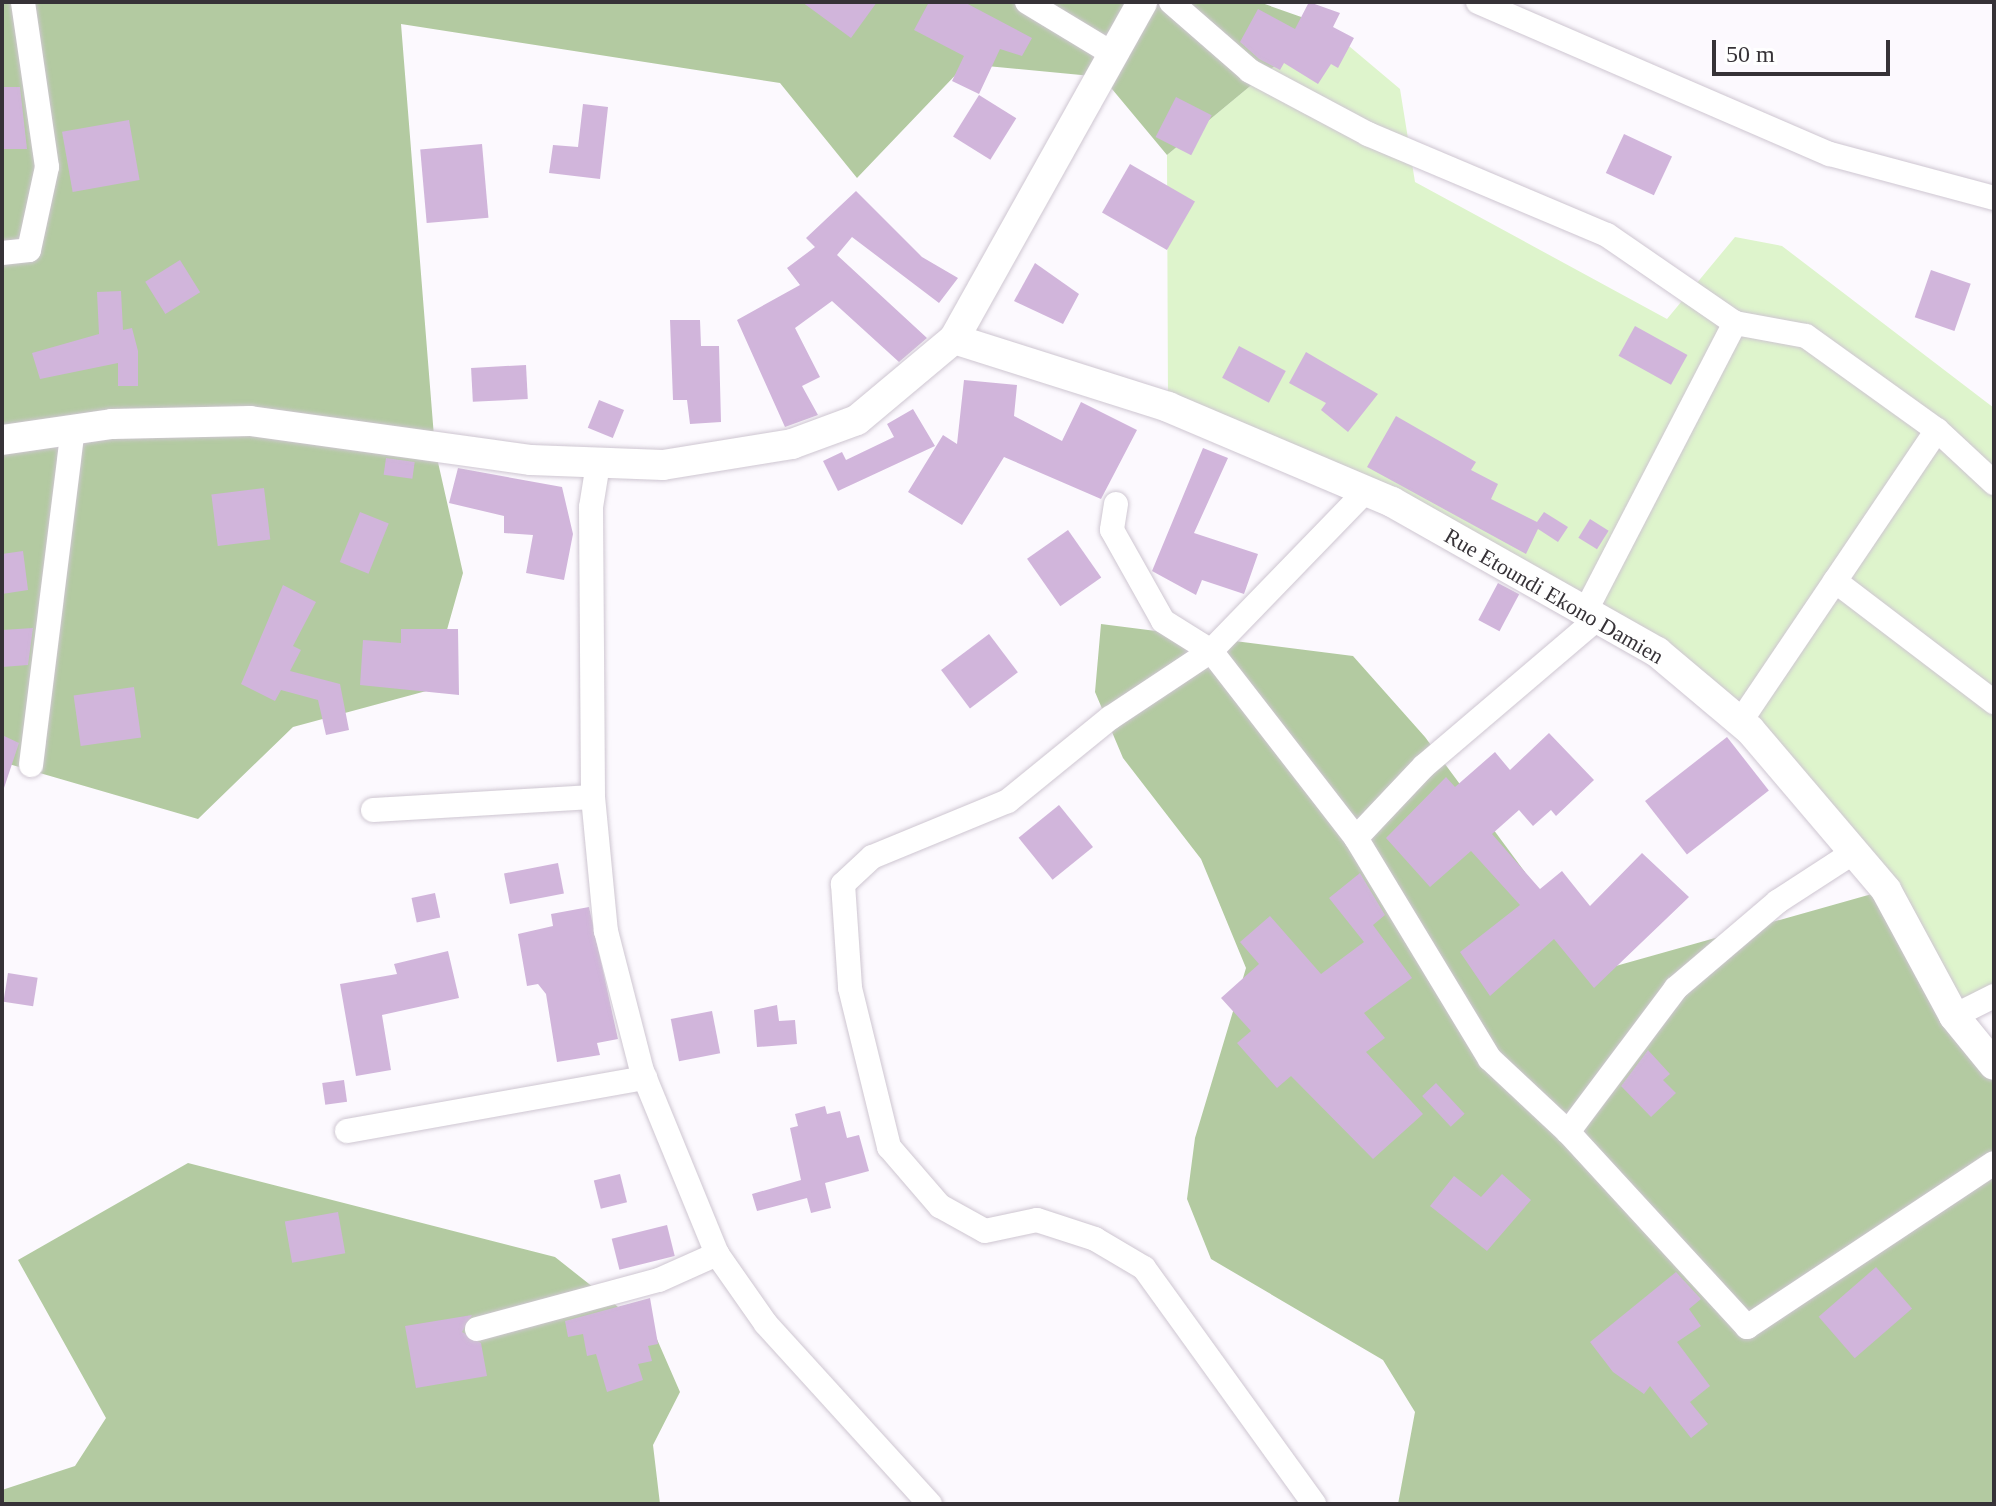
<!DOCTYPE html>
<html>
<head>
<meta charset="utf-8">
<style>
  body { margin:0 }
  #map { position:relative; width:1996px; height:1506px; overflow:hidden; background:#fcf9fe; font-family:"Times New Roman",serif }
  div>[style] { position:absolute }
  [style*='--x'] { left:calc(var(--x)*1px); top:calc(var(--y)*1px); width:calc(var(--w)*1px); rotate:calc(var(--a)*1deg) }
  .green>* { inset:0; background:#def4cc }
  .forest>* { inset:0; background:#b3caa1 }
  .building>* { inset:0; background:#d1b5db; transform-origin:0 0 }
  .roads { filter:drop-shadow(0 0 2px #cec6d1) drop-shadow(0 0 2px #cec6d1) }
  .minor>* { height:24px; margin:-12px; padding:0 12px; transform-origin:12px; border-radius:12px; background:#fff }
  .tertiary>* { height:30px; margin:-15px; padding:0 15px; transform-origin:15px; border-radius:15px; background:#fff }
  span { translate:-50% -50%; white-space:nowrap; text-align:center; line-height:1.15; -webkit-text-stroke:6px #fff; paint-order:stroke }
  .street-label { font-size:22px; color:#363237 }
  .frame { position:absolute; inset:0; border:4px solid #363237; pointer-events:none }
  .scale { position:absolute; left:1712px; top:40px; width:178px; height:36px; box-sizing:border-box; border:4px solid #363237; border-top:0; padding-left:10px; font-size:24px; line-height:28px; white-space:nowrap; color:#363237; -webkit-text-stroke:6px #fff; paint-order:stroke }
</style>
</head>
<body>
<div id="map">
  <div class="green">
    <div style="clip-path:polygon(1324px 25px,1400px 89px,1415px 182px,1667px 319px,1735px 237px,1782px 246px,1994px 408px,1994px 995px,1954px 1016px,1886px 890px,1657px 652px,1392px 502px,1168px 407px,1167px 155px)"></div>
  </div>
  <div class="forest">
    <div style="clip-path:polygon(2px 2px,1259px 2px,1324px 25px,1167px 155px,1102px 77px,966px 64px,857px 178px,780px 83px,401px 24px,435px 449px,463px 573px,430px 690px,293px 727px,198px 819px,2px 762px)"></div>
    <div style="clip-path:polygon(1101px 624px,1353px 656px,1425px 737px,1598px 971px,1886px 890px,1994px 1060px,1994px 1504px,1398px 1504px,1415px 1412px,1383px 1360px,1211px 1259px,1187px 1199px,1195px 1138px,1246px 968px,1201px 859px,1123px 758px,1095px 692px)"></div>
    <div style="clip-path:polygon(188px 1163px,555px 1257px,656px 1337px,680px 1392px,653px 1445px,660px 1504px,2px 1504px,2px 1490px,75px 1466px,106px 1418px,18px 1260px)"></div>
  </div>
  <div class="building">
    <div style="clip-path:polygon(802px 2px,877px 2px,851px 38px)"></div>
    <div style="clip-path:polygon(929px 2px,964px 2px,1032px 38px,1022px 56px,1000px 49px,979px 94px,952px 81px,964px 56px,914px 30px)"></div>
    <div style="clip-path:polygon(1309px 2px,1340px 13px,1333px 27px,1354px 38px,1338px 68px,1331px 64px,1318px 84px,1284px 63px,1280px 70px,1259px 59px,1240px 42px,1258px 9px,1295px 29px)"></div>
    <div style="clip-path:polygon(2px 87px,20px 87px,27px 149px,2px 149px)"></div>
    <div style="left:979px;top:95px;width:44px;height:49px;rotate:32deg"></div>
    <div style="left:1176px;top:97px;width:40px;height:45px;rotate:27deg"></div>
    <div style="clip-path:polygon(583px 104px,608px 107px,600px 179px,549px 173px,553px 145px,578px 147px)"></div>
    <div style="left:129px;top:120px;width:61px;height:68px;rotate:80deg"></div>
    <div style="left:1624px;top:134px;width:53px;height:43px;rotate:25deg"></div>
    <div style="left:482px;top:144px;width:74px;height:62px;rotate:85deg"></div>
    <div style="left:1130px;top:164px;width:75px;height:56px;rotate:30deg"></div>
    <div style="clip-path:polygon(856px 191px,922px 257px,958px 278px,939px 303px,852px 237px,837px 255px,927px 338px,899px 362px,832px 301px,795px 328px,820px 377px,802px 386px,818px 415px,785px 427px,737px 320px,800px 285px,787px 268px,815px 247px,806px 238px)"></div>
    <div style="left:180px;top:260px;width:38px;height:41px;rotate:58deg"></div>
    <div style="clip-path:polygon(1035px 263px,1079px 294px,1063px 324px,1014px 301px)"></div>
    <div style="left:1931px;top:270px;width:42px;height:50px;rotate:19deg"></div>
    <div style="clip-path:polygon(121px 291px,123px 330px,132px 328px,138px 351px,138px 386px,118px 386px,118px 363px,40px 379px,32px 353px,99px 334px,97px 292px)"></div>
    <div style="clip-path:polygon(670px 320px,700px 320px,701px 346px,719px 346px,721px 422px,690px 424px,687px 400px,673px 400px)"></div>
    <div style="left:1635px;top:326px;width:60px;height:34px;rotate:29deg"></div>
    <div style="left:1239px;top:346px;width:53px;height:36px;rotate:28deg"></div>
    <div style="clip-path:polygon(1306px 352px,1378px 394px,1348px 432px,1321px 410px,1326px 403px,1289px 383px)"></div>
    <div style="left:526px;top:365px;width:34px;height:55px;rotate:87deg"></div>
    <div style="clip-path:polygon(964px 380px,1017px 385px,1014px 416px,1062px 441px,1081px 402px,1137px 430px,1101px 499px,1004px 457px,962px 525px,908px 492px,943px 435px,957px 444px)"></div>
    <div style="left:599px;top:400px;width:27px;height:30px;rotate:22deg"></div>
    <div style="clip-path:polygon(913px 409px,935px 446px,838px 491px,823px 461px,842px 452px,846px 460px,894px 437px,887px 424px)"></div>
    <div style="clip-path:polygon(1396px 416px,1476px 462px,1471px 470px,1498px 484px,1491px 499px,1537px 522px,1544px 512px,1568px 527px,1558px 542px,1538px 529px,1526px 554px,1367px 467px)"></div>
    <div style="clip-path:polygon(1203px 448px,1228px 458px,1194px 533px,1258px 554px,1244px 594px,1202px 580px,1196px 595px,1152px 571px)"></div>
    <div style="left:386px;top:458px;width:29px;height:17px;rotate:8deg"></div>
    <div style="clip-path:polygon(458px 468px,562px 487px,573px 534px,564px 580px,526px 573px,533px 535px,504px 533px,504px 516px,449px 503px)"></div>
    <div style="left:264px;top:488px;width:52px;height:53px;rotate:83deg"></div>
    <div style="left:360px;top:512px;width:31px;height:54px;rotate:22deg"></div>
    <div style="left:1590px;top:519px;width:22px;height:22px;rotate:32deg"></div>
    <div style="left:1068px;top:530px;width:58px;height:50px;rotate:55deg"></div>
    <div style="clip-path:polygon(23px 551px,28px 590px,2px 594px,2px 554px)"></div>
    <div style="left:1498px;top:583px;width:24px;height:42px;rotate:28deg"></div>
    <div style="clip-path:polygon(283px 585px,316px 602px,293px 646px,301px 650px,290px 671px,340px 684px,349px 730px,326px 735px,318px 700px,281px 690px,275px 701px,241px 684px)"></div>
    <div style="clip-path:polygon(33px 628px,28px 665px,2px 667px,2px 630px)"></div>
    <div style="clip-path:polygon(401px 629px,458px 629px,459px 695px,360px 685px,363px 640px,401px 643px)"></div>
    <div style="left:989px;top:634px;width:48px;height:60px;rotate:53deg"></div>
    <div style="left:134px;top:687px;width:51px;height:61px;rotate:82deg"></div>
    <div style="clip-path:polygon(1549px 733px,1594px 780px,1556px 816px,1551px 810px,1533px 826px,1519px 810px,1492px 834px,1540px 889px,1562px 871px,1590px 906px,1642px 853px,1689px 897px,1594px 988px,1554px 939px,1490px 996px,1460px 952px,1520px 905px,1471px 851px,1430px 887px,1386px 838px,1446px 777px,1455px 787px,1495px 752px,1510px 770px)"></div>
    <div style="clip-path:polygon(2px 735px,19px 743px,2px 794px)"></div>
    <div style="left:1727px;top:737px;width:68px;height:104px;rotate:52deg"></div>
    <div style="left:1059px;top:805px;width:54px;height:52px;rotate:51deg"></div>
    <div style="left:558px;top:863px;width:31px;height:55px;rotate:79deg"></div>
    <div style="clip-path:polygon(1360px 873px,1385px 915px,1373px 925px,1412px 978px,1364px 1013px,1385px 1038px,1366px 1052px,1423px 1114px,1373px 1159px,1291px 1076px,1277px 1088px,1237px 1043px,1251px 1031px,1221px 998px,1259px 964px,1240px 942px,1270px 916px,1321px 974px,1364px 942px,1329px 898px)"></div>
    <div style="left:435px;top:893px;width:25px;height:24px;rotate:78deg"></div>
    <div style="clip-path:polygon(589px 907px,618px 1039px,597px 1043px,600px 1055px,557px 1062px,546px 994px,538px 984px,527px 986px,518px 934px,553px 926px,551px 914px)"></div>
    <div style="clip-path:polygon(448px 951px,459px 998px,382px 1015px,391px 1070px,356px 1076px,340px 984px,397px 974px,394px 964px)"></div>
    <div style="left:8px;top:973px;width:30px;height:29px;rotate:9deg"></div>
    <div style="clip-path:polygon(777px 1005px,779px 1021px,795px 1020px,797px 1044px,757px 1047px,754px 1010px)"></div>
    <div style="left:712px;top:1011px;width:43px;height:42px;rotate:79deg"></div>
    <div style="clip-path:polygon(1648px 1050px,1670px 1074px,1663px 1080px,1676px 1093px,1651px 1117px,1621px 1086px)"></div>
    <div style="left:344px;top:1080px;width:22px;height:22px;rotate:82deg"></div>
    <div style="left:1436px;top:1083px;width:42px;height:19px;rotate:47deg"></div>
    <div style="clip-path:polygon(825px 1106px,827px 1114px,840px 1111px,847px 1138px,859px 1135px,869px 1171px,825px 1183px,831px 1208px,811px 1213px,807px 1198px,757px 1211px,752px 1194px,801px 1180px,790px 1128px,798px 1126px,795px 1114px)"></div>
    <div style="left:620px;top:1174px;width:29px;height:27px;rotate:76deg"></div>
    <div style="clip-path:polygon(1502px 1174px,1531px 1200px,1487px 1251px,1430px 1206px,1454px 1176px,1481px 1197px)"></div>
    <div style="left:338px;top:1212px;width:42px;height:54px;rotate:80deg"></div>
    <div style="left:667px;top:1225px;width:32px;height:57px;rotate:76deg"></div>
    <div style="left:1876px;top:1267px;width:55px;height:76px;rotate:49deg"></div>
    <div style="clip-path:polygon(1676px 1272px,1701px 1299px,1689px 1309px,1701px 1326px,1677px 1342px,1710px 1386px,1690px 1402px,1708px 1424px,1691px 1438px,1650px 1386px,1644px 1394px,1613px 1372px,1590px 1342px)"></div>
    <div style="clip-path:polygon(650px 1298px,658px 1344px,648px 1346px,652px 1361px,638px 1364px,643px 1380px,607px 1392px,596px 1354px,587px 1356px,583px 1334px,568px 1337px,565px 1321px)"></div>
    <div style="clip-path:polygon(472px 1315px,462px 1332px,481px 1343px,487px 1376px,416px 1388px,405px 1326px)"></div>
  </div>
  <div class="roads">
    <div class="minor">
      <div style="--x:1027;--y:2;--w:100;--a:31.2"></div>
      <div style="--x:1171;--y:2;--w:105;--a:41.1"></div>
      <div style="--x:1250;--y:71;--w:134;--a:28.1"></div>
      <div style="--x:1368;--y:134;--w:259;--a:22.9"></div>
      <div style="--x:1607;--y:235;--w:155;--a:34.5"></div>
      <div style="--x:1735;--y:323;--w:72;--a:10.4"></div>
      <div style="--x:1806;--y:336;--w:161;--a:35.7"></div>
      <div style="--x:1937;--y:430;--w:78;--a:42.9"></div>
      <div style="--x:1478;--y:2;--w:383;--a:23.4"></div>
      <div style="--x:1830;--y:154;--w:170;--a:15"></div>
      <div style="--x:2;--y:253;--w:27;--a:-6"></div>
      <div style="--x:29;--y:250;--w:85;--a:-77.8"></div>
      <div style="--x:47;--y:167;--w:167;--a:-98.3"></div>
      <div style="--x:598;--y:464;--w:44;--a:99.2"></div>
      <div style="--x:591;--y:507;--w:290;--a:89.6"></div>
      <div style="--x:593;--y:797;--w:135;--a:84.5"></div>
      <div style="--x:606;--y:931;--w:145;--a:75.6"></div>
      <div style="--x:642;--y:1071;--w:198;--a:67.7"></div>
      <div style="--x:717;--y:1254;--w:85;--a:55"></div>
      <div style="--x:766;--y:1324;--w:244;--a:47.7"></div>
      <div style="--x:1362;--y:495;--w:217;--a:134.1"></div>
      <div style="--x:1211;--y:651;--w:237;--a:52.2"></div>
      <div style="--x:1356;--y:838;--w:258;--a:58.8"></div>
      <div style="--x:1490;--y:1059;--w:107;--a:43.1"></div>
      <div style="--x:1568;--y:1132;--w:265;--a:47.4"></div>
      <div style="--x:1747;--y:1327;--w:296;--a:-33.6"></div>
      <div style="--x:1116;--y:504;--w:26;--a:99"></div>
      <div style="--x:1112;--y:530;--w:104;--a:60.7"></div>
      <div style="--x:1163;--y:621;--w:57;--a:32"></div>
      <div style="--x:1211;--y:651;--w:121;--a:146.4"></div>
      <div style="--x:1110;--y:718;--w:132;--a:140.9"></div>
      <div style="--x:1008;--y:801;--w:147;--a:157.6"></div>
      <div style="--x:872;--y:857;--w:40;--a:137"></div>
      <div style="--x:843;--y:884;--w:104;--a:86.1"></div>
      <div style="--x:850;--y:988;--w:164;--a:76.2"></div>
      <div style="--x:889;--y:1147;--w:78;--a:49.2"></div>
      <div style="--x:940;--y:1206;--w:51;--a:29.1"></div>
      <div style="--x:985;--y:1231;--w:53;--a:-11.9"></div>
      <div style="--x:1037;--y:1220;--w:61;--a:18.1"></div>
      <div style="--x:1095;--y:1239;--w:57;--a:30.6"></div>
      <div style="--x:1144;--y:1268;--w:291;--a:54.2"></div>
      <div style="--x:1835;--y:581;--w:200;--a:37.3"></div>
      <div style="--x:1585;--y:612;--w:326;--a:-62.6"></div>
      <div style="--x:1740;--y:722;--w:352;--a:-56"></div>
      <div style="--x:31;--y:765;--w:333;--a:-82.9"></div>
      <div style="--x:373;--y:810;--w:220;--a:-3.4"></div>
      <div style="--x:1356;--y:838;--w:99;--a:-46.6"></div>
      <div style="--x:1424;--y:766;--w:227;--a:-40.4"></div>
      <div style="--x:1954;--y:1016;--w:45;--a:-26.6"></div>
      <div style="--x:347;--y:1131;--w:303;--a:-10.1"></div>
      <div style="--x:1568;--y:1132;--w:180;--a:-53.1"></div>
      <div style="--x:1676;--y:988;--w:133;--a:-40.4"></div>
      <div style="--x:1777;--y:902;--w:92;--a:-33"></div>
      <div style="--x:477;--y:1329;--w:188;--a:-15.1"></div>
      <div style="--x:659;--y:1280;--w:64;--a:-24.1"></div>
    </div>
    <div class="tertiary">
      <div style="--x:954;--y:339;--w:225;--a:17.6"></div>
      <div style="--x:1168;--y:407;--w:243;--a:23"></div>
      <div style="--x:1392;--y:502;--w:305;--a:29.5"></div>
      <div style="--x:1657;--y:652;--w:121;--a:40"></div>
      <div style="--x:1750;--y:730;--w:210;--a:49.6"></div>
      <div style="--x:1886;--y:890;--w:143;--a:61.6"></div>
      <div style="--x:1954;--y:1016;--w:63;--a:50.8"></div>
      <div style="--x:2;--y:440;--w:111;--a:-8.3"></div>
      <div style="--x:112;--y:424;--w:138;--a:-1.2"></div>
      <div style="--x:250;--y:421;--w:284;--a:7.9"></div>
      <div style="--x:531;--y:460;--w:132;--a:2.2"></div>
      <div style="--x:663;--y:465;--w:131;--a:-9.2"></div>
      <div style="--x:792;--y:444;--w:69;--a:-20.3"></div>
      <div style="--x:857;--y:420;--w:126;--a:-39.9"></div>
      <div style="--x:954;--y:339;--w:386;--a:-60.8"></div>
    </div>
  </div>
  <div class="street-label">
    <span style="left:1554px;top:596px;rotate:30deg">Rue Etoundi Ekono Damien</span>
  </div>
  <div class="frame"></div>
  <div class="scale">50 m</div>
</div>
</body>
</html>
